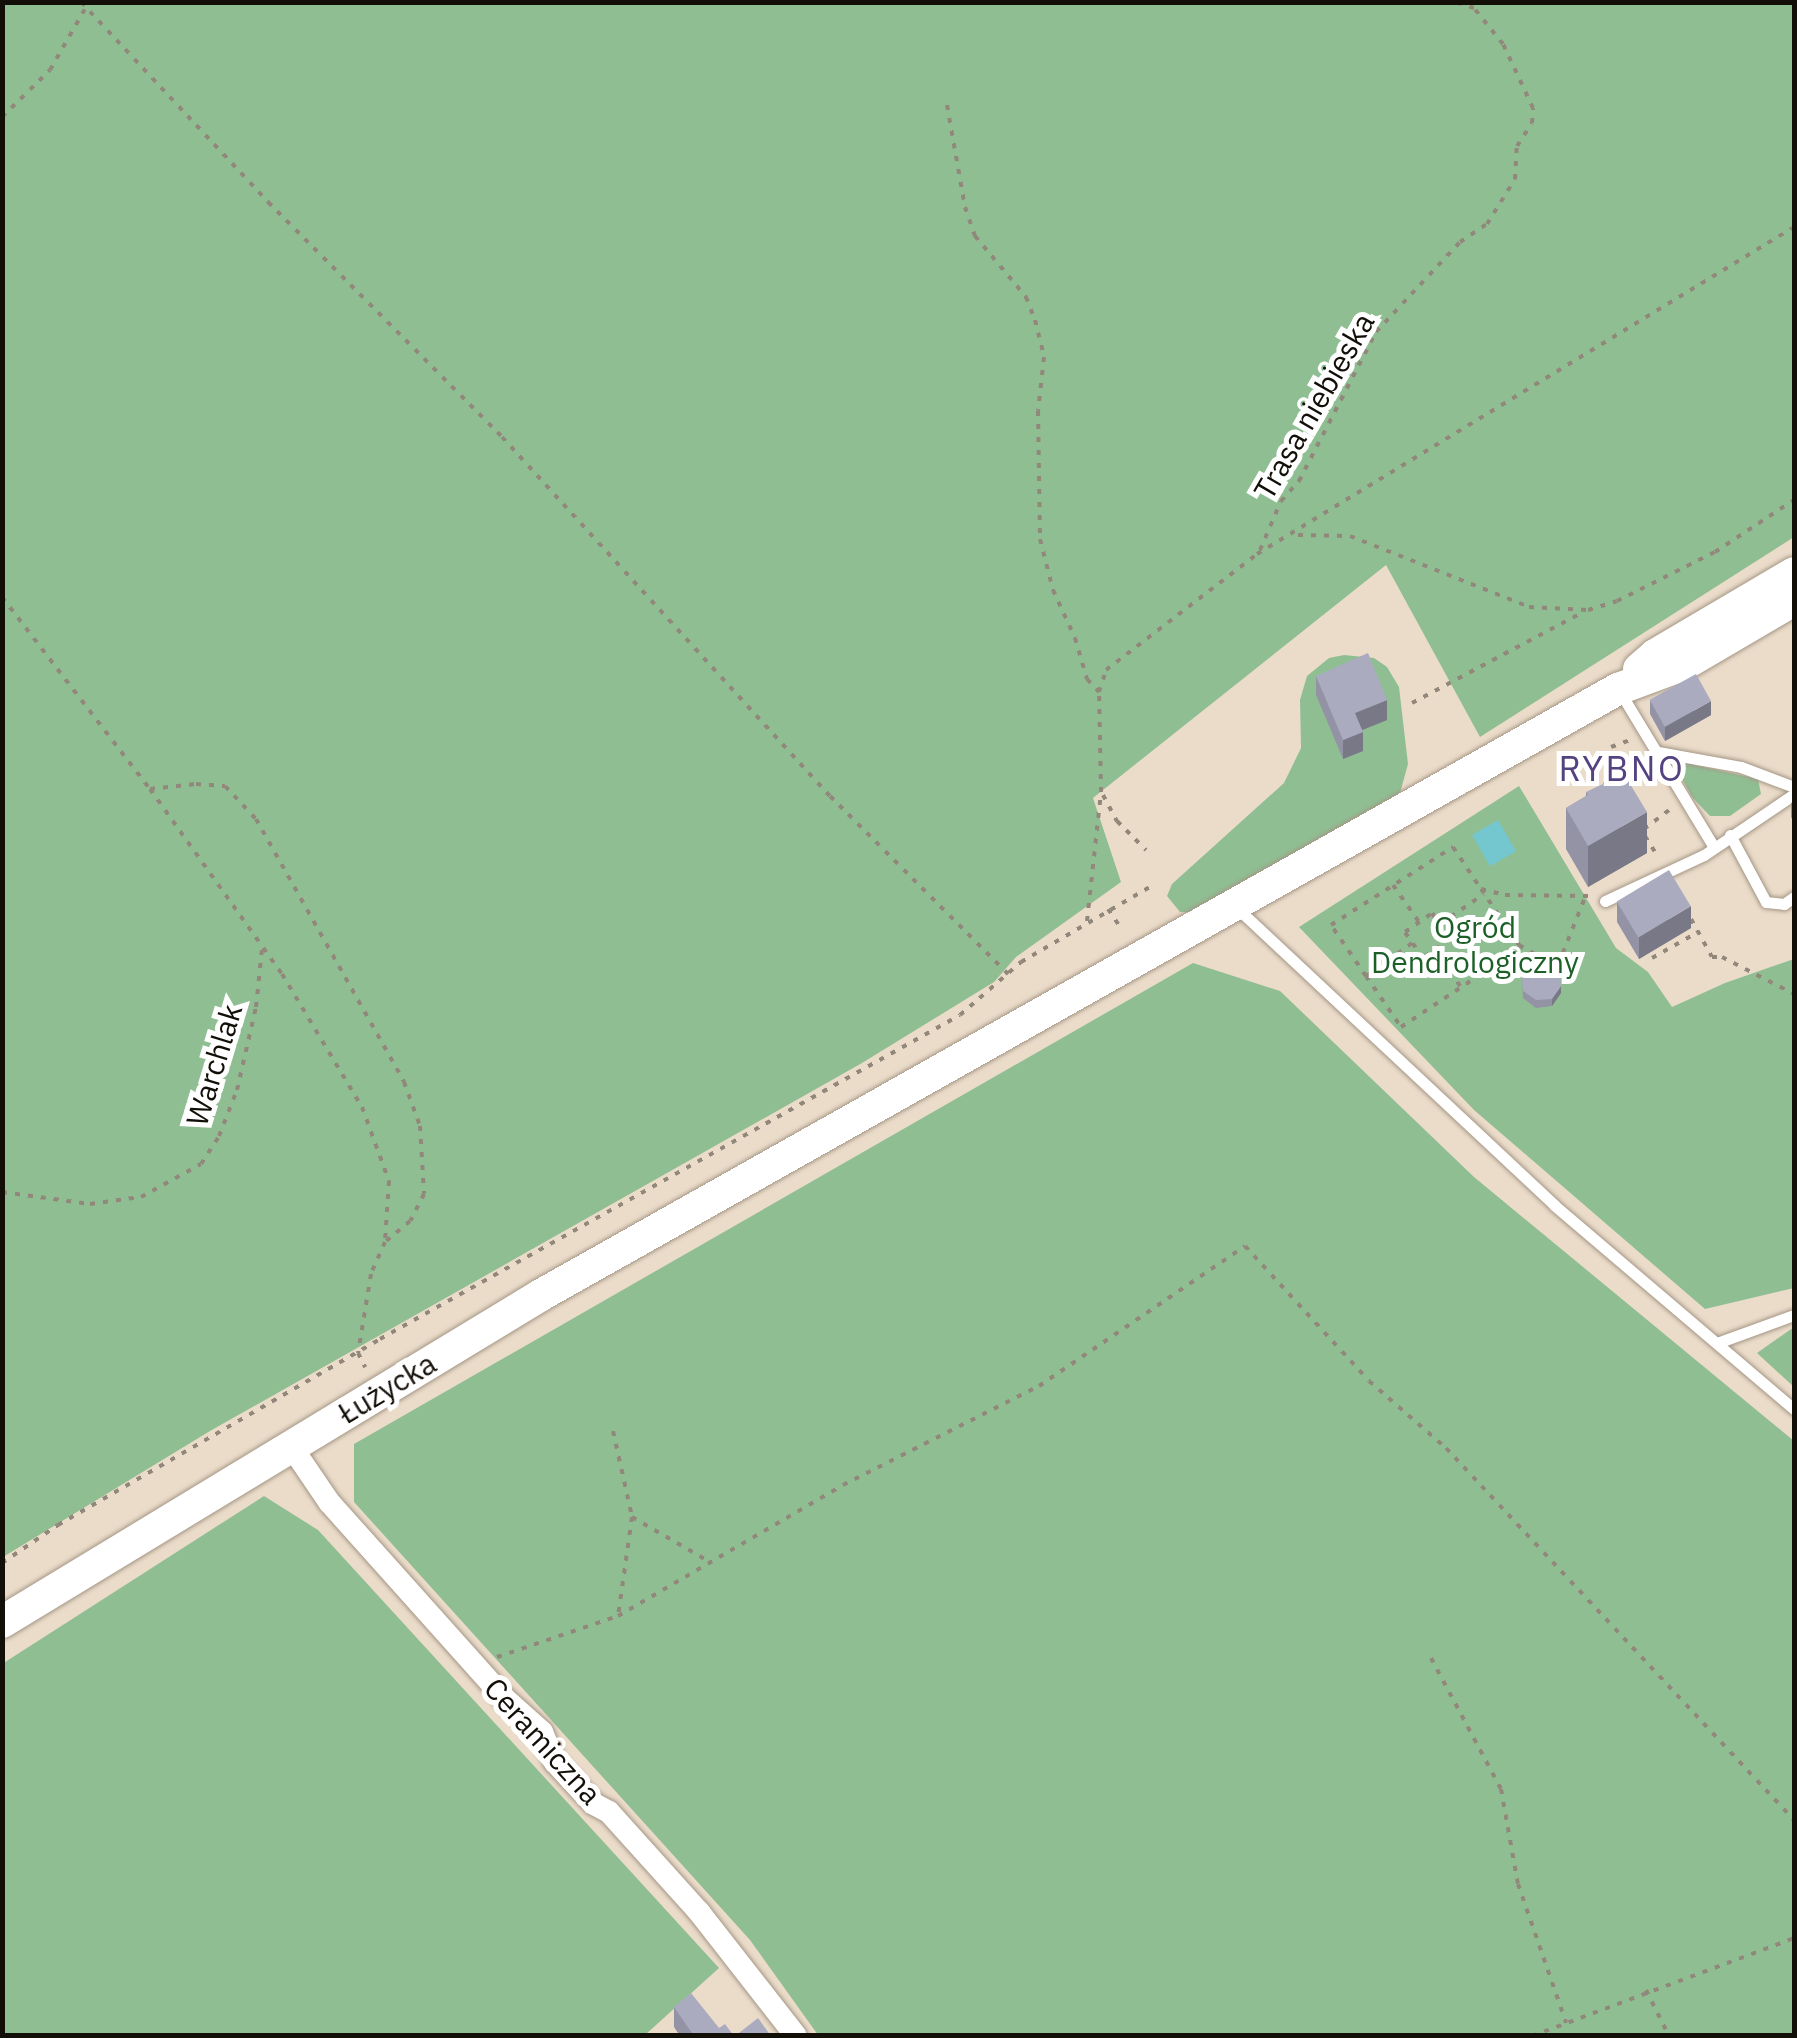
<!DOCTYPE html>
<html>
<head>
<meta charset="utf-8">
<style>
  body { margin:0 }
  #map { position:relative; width:1797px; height:2038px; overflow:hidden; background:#ebdcca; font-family:"IBM Plex Sans",sans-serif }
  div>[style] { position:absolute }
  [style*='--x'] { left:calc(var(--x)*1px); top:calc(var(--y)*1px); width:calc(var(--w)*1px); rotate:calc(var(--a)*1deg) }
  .green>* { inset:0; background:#90be93 }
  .water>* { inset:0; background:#74c7cf; transform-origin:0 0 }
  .path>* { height:4px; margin-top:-2px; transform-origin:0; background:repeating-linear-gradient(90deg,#91877a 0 5px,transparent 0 13px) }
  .roads { filter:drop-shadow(0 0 2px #a49685) drop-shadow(0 0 2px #a49685) }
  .service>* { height:11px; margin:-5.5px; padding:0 5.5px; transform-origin:5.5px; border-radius:5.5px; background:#fff }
  .minor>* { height:22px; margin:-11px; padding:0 11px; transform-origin:11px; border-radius:11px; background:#fff }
  .secondary>* { height:32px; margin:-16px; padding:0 16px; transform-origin:16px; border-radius:16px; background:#fff }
  .wall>* { inset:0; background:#9393a5 }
  .shaded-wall>* { inset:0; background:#787886 }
  .building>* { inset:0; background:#ababc0; transform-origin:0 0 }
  span { translate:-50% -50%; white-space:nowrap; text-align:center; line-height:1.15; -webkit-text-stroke:10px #fff; paint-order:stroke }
  .street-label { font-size:30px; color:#120e08 }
  .park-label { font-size:30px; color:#1c6027 }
  .quarter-label { font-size:35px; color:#544381; letter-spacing:2.5px }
  .frame { position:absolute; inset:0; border:5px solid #120e08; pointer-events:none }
</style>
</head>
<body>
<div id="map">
  <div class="green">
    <div style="clip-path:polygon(2px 3px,1794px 3px,1794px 537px,1480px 737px,1386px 565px,1093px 798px,1121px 882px,1016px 957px,994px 982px,862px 1063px,210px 1431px,3px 1557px)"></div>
    <div style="clip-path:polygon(1344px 655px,1374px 658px,1387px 667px,1399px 687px,1408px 764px,1400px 793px,1193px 912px,1180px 912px,1167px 896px,1172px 884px,1284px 783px,1301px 748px,1300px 700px,1307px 676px,1329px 658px)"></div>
    <div style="clip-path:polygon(1672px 760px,1758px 779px,1761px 794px,1730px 816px,1710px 816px,1692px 797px)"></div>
    <div style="clip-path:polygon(1519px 786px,1616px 948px,1648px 972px,1672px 1007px,1725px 983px,1794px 959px,1794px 1288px,1705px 1309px,1474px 1110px,1299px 927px)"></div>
    <div style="clip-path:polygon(1193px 963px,1280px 991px,1474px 1177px,1794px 1441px,1794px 2035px,818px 2035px,750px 1940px,354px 1502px,354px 1444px)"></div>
    <div style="clip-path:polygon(1794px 1327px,1794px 1387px,1757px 1353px)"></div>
    <div style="clip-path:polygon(264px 1496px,318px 1530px,719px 1968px,645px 2035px,3px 2035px,2px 1664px)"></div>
  </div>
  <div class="water">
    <div style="left:1498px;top:820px;width:36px;height:30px;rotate:60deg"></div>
  </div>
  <div class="path">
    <div style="--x:81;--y:2;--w:274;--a:46.9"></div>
    <div style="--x:268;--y:202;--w:332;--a:45.1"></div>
    <div style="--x:502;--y:437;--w:486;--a:47.6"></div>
    <div style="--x:830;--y:796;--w:252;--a:45"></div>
    <div style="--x:947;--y:105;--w:104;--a:80"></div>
    <div style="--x:965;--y:207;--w:31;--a:71"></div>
    <div style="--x:975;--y:236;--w:80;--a:50.1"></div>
    <div style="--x:1026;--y:297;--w:25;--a:69"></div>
    <div style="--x:1035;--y:320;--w:38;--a:76"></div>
    <div style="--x:1044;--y:357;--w:54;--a:96.3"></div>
    <div style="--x:1038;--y:411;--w:128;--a:89.1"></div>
    <div style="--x:1040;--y:539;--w:53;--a:75.7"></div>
    <div style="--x:1053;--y:590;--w:53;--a:65.4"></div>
    <div style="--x:1075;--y:638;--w:43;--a:73.7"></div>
    <div style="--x:1087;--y:679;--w:18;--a:47"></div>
    <div style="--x:2;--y:117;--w:67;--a:-44.4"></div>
    <div style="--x:50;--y:70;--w:78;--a:-60.2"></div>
    <div style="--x:1298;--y:535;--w:52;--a:1.1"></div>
    <div style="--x:1350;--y:536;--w:193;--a:21.6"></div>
    <div style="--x:1529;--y:607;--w:59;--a:2.9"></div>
    <div style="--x:1588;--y:610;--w:30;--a:-17"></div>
    <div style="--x:1617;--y:601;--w:110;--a:-26.6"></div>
    <div style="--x:1715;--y:552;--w:95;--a:-33.4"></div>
    <div style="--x:1260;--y:550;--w:53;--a:-66.8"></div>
    <div style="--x:1281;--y:501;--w:27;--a:-48"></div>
    <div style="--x:1299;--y:481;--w:168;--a:-62.7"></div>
    <div style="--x:1376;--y:332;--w:123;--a:-47"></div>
    <div style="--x:1460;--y:242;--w:32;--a:-34"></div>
    <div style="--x:1487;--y:224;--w:53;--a:-58.1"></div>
    <div style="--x:1515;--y:179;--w:33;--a:-87"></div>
    <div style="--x:1517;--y:146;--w:27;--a:-57"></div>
    <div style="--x:1532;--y:123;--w:15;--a:-86"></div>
    <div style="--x:1533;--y:108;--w:71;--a:-115.1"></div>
    <div style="--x:1503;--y:44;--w:46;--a:-128.9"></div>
    <div style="--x:1474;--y:8;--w:20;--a:-162"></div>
    <div style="--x:2;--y:597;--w:242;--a:52.4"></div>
    <div style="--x:150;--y:789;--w:227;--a:54.5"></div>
    <div style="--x:282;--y:974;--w:155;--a:59"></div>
    <div style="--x:362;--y:1107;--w:79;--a:70"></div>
    <div style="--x:389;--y:1181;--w:61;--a:93.8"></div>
    <div style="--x:385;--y:1242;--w:35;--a:114"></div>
    <div style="--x:371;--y:1274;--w:80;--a:99.3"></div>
    <div style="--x:358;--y:1353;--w:16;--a:63"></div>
    <div style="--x:1412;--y:703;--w:194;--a:-28"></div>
    <div style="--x:1611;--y:747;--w:20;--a:-20"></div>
    <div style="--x:1605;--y:787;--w:39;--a:-86"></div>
    <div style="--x:150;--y:789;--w:46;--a:-6.2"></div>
    <div style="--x:196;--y:784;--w:29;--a:4"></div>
    <div style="--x:225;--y:786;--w:45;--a:46.8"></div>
    <div style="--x:256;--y:819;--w:302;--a:60.6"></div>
    <div style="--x:404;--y:1082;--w:47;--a:70"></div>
    <div style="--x:420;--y:1126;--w:68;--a:86.6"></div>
    <div style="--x:424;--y:1194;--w:30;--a:117"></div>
    <div style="--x:410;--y:1221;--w:33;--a:140"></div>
    <div style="--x:1103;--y:795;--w:30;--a:62"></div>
    <div style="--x:1117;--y:821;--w:41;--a:45"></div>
    <div style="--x:1644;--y:829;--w:35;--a:-37"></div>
    <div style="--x:1645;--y:836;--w:25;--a:58"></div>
    <div style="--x:1393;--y:885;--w:45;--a:54.9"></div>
    <div style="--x:1481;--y:889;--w:68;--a:55.8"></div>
    <div style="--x:1519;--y:945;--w:44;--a:30.1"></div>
    <div style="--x:1108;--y:909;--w:25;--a:56"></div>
    <div style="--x:1432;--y:913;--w:32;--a:55"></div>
    <div style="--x:1450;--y:939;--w:33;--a:145"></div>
    <div style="--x:1423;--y:958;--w:32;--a:-125"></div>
    <div style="--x:1405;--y:932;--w:33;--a:-35"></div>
    <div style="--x:1691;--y:919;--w:43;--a:61.1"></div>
    <div style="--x:1712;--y:957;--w:10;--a:0"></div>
    <div style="--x:1722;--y:957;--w:81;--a:27.2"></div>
    <div style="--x:1087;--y:921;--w:130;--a:-83.8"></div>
    <div style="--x:1101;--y:792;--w:100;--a:-91.1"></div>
    <div style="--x:1099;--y:692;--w:23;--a:-72"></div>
    <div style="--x:1106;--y:670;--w:190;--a:-37.5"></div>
    <div style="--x:1257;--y:554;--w:629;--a:-31.34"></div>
    <div style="--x:1440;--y:924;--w:53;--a:-34.3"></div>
    <div style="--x:1412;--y:943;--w:57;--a:144.3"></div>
    <div style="--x:1366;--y:976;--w:62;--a:-124.5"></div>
    <div style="--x:1331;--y:925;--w:145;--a:-32.6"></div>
    <div style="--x:1453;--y:847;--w:50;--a:56.3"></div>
    <div style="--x:1481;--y:889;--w:25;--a:14"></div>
    <div style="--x:1505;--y:895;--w:87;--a:0.7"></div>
    <div style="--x:1436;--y:949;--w:48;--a:57"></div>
    <div style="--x:1652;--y:958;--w:53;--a:-29.5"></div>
    <div style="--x:1558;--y:965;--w:75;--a:-68.2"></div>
    <div style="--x:1366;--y:976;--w:62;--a:55.5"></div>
    <div style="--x:1401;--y:1027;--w:145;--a:-33.5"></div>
    <div style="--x:2;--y:1192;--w:89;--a:7.8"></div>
    <div style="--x:90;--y:1204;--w:51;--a:-7.8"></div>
    <div style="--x:141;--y:1197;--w:68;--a:-28.8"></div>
    <div style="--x:201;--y:1164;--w:33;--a:-57"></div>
    <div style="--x:219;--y:1136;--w:49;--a:-68.6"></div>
    <div style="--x:237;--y:1090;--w:85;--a:-77.1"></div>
    <div style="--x:256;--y:1007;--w:58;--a:-84.1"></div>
    <div style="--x:613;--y:1431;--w:88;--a:77.5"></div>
    <div style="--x:632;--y:1517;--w:100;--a:98"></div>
    <div style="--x:632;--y:1517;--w:90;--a:30"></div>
    <div style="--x:2;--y:1563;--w:68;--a:-34.2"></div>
    <div style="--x:58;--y:1525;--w:372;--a:-30"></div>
    <div style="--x:380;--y:1339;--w:664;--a:-29.19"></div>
    <div style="--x:960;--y:1015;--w:81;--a:-41"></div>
    <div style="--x:1021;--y:962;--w:149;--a:-30.2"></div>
    <div style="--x:497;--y:1657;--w:128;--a:-18.7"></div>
    <div style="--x:618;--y:1616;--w:260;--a:-30.2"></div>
    <div style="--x:843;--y:1485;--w:220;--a:-26.8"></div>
    <div style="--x:1039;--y:1386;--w:249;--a:-34.2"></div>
    <div style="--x:1245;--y:1246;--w:183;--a:47.4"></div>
    <div style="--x:1369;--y:1381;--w:102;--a:41"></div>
    <div style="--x:1446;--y:1448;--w:509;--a:46.91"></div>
    <div style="--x:1431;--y:1658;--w:149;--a:61.9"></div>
    <div style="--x:1501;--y:1789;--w:97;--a:79.9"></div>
    <div style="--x:1518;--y:1884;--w:147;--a:70.9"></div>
    <div style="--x:1646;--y:1990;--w:51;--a:63.4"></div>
    <div style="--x:1532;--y:2036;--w:280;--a:-20.5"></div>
  </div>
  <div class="roads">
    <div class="service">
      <div style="--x:1620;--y:692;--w:181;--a:58.8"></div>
      <div style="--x:1658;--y:752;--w:84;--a:10.2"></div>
      <div style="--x:1741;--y:767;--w:57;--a:20.7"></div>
      <div style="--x:1730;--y:835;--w:76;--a:61.8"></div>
      <div style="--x:1766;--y:902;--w:18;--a:6"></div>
      <div style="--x:1784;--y:904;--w:12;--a:-35"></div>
      <div style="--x:1605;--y:901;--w:109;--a:-24.9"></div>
      <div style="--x:1704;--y:855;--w:109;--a:-34.1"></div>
      <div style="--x:1237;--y:908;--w:434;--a:43.1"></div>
      <div style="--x:1554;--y:1205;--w:315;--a:40.4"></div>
      <div style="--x:1717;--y:1343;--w:82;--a:-20"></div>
    </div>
    <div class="minor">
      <div style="--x:291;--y:1446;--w:68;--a:55.8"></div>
      <div style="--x:329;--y:1502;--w:263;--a:48.2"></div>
      <div style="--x:504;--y:1698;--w:51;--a:41.8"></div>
      <div style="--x:542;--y:1732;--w:33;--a:67"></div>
      <div style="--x:555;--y:1762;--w:57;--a:47.1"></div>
      <div style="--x:594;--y:1804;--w:17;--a:28"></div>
      <div style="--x:609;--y:1812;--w:135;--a:48"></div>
      <div style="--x:699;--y:1912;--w:157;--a:52"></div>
    </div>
    <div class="secondary">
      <div style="--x:1639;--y:669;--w:21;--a:-41"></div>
      <div style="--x:1655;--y:655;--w:161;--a:-30.5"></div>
      <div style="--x:2;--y:1622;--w:630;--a:-31.24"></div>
      <div style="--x:541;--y:1295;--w:1236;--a:-29.37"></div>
      <div style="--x:1618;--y:689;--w:69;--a:-20.3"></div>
      <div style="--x:1683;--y:665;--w:129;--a:-30.4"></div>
    </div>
  </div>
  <div class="wall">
    <div style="clip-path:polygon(1316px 676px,1387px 720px,1362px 730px,1363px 751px,1343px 759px,1316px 695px)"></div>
    <div style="clip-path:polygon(1650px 700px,1711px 715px,1665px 741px,1650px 714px)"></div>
    <div style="clip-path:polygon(1586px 792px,1647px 853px,1588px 887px,1566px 849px,1566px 808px,1586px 796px)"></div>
    <div style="clip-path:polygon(1794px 801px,1794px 824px,1791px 817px,1791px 803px)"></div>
    <div style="clip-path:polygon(1617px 901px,1691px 928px,1639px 959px,1617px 922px)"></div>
    <div style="clip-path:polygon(1522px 976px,1561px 993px,1552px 1006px,1536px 1008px,1523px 998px)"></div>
    <div style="clip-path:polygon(674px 2007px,719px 2028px,734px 2036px,680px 2036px,674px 2027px)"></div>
  </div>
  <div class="shaded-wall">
    <div style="clip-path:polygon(1387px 700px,1387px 720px,1355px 733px,1355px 713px)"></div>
    <div style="clip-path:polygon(1711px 701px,1711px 715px,1665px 741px,1665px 727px)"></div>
    <div style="clip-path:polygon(1363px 732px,1363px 751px,1343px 759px,1343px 740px)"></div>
    <div style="clip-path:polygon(1647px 812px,1647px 853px,1588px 887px,1588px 846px)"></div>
    <div style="clip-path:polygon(1691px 906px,1691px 928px,1639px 959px,1639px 937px)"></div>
    <div style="clip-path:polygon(1561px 986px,1561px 993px,1552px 1006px,1552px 999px)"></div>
  </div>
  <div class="building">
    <div style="clip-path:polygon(1368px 653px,1387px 700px,1355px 713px,1363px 732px,1343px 740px,1316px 676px)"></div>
    <div style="left:1696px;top:674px;width:31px;height:53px;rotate:61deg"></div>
    <div style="clip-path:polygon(1624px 774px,1647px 812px,1588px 846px,1566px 808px,1588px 795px,1586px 792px)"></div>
    <div style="left:1669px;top:870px;width:42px;height:61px;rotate:59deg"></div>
    <div style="clip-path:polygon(1547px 961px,1559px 970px,1561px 986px,1552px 999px,1536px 1000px,1523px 991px,1522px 976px,1531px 963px)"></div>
    <div style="clip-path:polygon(691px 1993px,719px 2028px,725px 2024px,734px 2036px,694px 2036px,674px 2007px)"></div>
    <div style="clip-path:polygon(758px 2018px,771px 2036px,735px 2036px)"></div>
  </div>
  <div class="street-label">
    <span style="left:1314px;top:406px;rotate:-60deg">Trasa niebieska</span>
    <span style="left:214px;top:1065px;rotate:-73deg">Warchlak</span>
    <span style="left:387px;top:1388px;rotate:-31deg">Łużycka</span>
    <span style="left:543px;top:1741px;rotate:48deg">Ceramiczna</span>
  </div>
  <div class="park-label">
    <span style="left:1475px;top:944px">Ogród<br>Dendrologiczny</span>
  </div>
  <div class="quarter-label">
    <span style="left:1622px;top:768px">RYBNO</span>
  </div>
  <div class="frame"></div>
</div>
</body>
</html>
